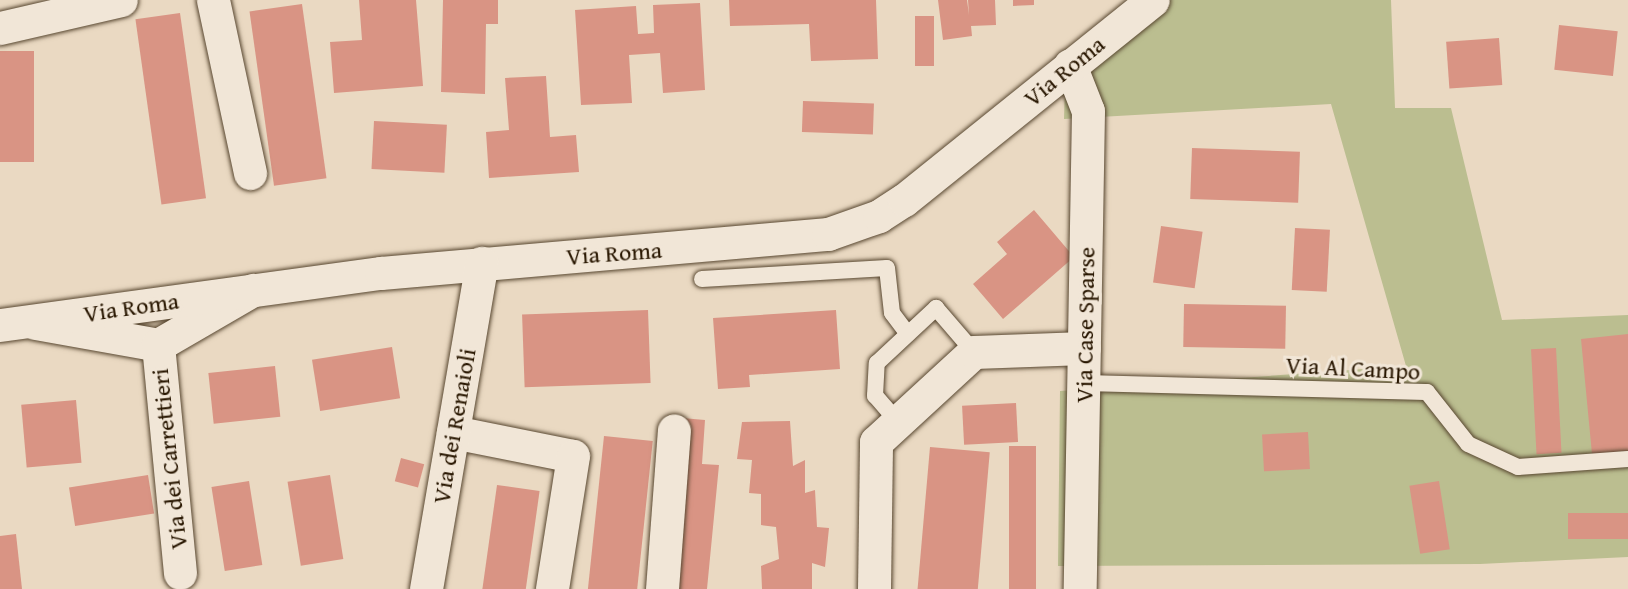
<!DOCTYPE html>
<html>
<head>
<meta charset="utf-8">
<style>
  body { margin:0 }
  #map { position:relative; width:1628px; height:589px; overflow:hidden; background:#ead9c2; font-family:"Gentium Book Plus",serif }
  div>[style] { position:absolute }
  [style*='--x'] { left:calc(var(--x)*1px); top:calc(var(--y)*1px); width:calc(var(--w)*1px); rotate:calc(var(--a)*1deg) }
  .green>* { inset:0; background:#bbbe90 }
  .building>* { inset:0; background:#d99484; transform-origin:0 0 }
  .roads { filter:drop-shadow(0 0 2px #584730) drop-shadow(0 0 2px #584730) }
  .service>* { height:16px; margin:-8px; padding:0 8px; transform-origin:8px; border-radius:8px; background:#f1e6d7 }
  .minor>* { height:33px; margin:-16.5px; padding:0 16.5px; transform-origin:16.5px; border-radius:16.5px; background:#f1e6d7 }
  .tertiary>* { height:33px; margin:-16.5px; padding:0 16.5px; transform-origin:16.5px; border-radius:16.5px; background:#f1e6d7 }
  span { translate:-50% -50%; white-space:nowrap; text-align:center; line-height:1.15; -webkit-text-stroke:6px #f1e6d7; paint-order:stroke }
  .street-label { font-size:24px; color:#281600 }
</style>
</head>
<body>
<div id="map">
  <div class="green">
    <div style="clip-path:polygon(1143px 0,1391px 0,1395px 108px,1451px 108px,1502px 320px,1628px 315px,1628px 557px,1480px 564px,1058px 566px,1060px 391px,1406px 366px,1331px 104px,1064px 119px,1066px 54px)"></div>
  </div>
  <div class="building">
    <div style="clip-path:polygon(359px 0,416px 0,423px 86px,334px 93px,330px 42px,362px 40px)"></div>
    <div style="clip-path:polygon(443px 0,498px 0,498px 24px,486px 24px,485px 94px,441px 92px)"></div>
    <div style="clip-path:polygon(729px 0,876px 0,878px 59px,811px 61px,809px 24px,730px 26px)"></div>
    <div style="clip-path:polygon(938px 0,967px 0,969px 15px,968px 0,995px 0,996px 25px,971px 26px,972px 36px,943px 40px)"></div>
    <div style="clip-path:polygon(1013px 0,1034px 0,1034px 5px,1013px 6px)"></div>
    <div style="clip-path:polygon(700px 3px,705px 90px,663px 93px,660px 53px,629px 55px,632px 103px,581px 105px,575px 10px,636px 6px,638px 34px,654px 33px,653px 5px)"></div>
    <div style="left:302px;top:4px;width:176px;height:53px;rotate:82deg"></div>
    <div style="left:180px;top:13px;width:187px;height:45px;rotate:82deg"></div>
    <div style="left:915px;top:16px;width:19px;height:50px"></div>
    <div style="left:1559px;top:25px;width:59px;height:45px;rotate:6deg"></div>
    <div style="left:1499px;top:38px;width:47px;height:53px;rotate:86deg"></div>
    <div style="left:0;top:51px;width:34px;height:111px"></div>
    <div style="clip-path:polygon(546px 76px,550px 137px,576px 135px,579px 172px,489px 178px,486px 132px,509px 130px,505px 78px)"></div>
    <div style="left:803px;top:101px;width:71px;height:31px;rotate:2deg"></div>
    <div style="left:374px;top:121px;width:73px;height:48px;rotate:3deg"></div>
    <div style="left:1192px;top:148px;width:108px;height:51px;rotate:2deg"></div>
    <div style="clip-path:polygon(1034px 210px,1074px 257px,1003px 319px,973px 284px,1007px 254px,997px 242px)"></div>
    <div style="left:1161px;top:226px;width:42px;height:57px;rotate:8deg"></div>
    <div style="left:1295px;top:228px;width:35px;height:62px;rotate:3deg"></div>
    <div style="left:1184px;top:304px;width:102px;height:43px;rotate:1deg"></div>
    <div style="left:648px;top:310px;width:73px;height:126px;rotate:88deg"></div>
    <div style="clip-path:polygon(836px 310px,840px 369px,749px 375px,750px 387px,718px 389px,713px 318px)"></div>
    <div style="clip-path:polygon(1628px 334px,1628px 451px,1592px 454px,1581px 339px)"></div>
    <div style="left:392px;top:347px;width:52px;height:81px;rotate:81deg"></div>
    <div style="left:1556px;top:348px;width:105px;height:25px;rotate:87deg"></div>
    <div style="left:275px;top:366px;width:51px;height:67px;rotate:84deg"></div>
    <div style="left:76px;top:400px;width:63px;height:55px;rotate:85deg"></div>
    <div style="left:1016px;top:403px;width:39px;height:54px;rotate:87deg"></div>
    <div style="clip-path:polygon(682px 418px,705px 420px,702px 464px,719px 465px,707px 589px,666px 589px)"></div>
    <div style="clip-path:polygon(790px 421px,793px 466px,805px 460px,805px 493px,815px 490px,817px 527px,829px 528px,825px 567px,812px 563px,812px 589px,762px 589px,761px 566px,779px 559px,776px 527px,761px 525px,761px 494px,749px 493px,752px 460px,737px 459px,742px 422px)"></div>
    <div style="left:1308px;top:432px;width:37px;height:46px;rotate:87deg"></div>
    <div style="left:604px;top:436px;width:49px;height:154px;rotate:6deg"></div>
    <div style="left:1009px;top:446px;width:27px;height:143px"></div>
    <div style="left:930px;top:447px;width:60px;height:143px;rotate:5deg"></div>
    <div style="left:401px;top:458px;width:24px;height:24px;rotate:15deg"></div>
    <div style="left:148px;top:475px;width:39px;height:80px;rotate:81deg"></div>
    <div style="left:330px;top:475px;width:85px;height:43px;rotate:81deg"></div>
    <div style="left:249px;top:481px;width:85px;height:38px;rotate:81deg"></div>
    <div style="left:1439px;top:481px;width:69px;height:30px;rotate:81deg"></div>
    <div style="left:497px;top:485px;width:43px;height:105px;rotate:8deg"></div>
    <div style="left:1628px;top:513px;width:26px;height:60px;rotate:90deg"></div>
    <div style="clip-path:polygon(16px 534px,22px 589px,0 589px,0 536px)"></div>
  </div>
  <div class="roads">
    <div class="service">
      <div style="--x:702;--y:279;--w:185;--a:-3.4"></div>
      <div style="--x:887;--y:268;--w:45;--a:83.7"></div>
      <div style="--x:892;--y:313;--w:26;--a:53"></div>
      <div style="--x:1084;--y:383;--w:343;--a:1.5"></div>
      <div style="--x:1427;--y:392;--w:66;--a:51.7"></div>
      <div style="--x:1468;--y:444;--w:55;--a:24.7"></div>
      <div style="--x:1518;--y:467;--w:110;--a:-4.2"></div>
      <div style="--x:898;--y:422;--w:35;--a:-131"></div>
      <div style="--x:875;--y:396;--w:33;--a:-87"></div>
      <div style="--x:877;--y:363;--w:81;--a:-43"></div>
      <div style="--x:936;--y:308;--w:58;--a:49.2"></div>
    </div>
    <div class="minor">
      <div style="--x:213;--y:0;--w:177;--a:77.9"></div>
      <div style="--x:0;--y:28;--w:124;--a:-13"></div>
      <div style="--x:1070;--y:65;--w:49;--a:68.6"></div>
      <div style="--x:1088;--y:111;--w:478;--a:91"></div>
      <div style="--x:35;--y:323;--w:125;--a:10.1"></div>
      <div style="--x:453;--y:432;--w:122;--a:11.3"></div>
      <div style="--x:573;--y:456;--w:135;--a:99"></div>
      <div style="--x:180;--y:573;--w:229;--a:-95.5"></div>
      <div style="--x:158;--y:345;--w:110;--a:-30.1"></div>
      <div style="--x:662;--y:589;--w:159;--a:-85.7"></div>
      <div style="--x:874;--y:589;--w:147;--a:-89.2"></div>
      <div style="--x:876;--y:442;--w:133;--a:-42.6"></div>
      <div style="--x:974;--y:352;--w:110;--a:-2.1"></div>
    </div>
    <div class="tertiary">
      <div style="--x:0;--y:325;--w:385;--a:-7.8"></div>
      <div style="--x:381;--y:273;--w:449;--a:-5"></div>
      <div style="--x:828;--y:234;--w:54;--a:-19.4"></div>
      <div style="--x:879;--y:216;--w:30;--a:-33"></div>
      <div style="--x:904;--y:200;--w:319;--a:-38.8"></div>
      <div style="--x:426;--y:589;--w:331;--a:-80.3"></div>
    </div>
  </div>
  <div class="street-label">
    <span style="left:1064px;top:71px;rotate:-39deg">Via Roma</span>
    <span style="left:614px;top:253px;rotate:-4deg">Via Roma</span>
    <span style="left:131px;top:307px;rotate:-8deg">Via Roma</span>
    <span style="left:1085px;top:325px;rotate:-89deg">Via Case Sparse</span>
    <span style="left:1353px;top:368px;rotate:3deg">Via Al Campo</span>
    <span style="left:454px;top:426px;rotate:-80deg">Via dei Renaioli</span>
    <span style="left:169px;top:459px;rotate:-96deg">Via dei Carrettieri</span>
  </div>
</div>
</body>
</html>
